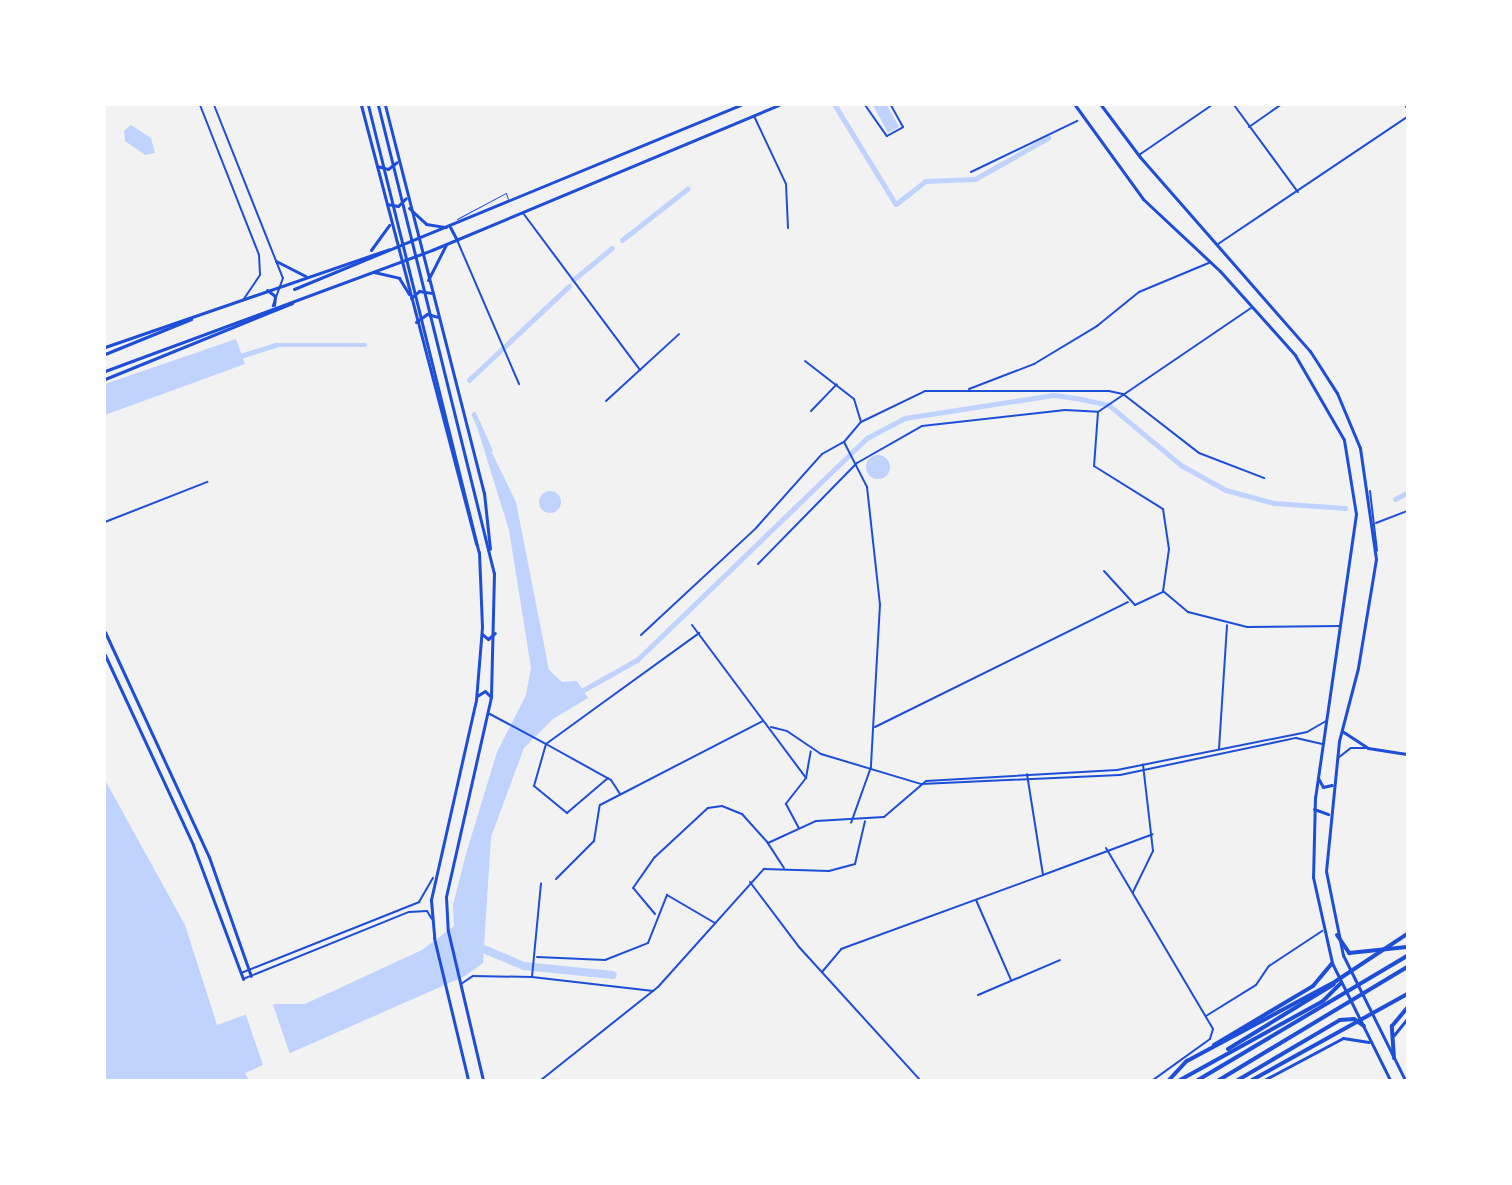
<!DOCTYPE html>
<html>
<head>
<meta charset="utf-8">
<style>
  body { margin:0 }
  #map { position:relative; width:1512px; height:1185px; overflow:hidden; background:#f2f2f2; font-family:Quicksand,sans-serif }
  div>[style] { position:absolute }
  [style*='--x'] { left:calc(var(--x)*1px); top:calc(var(--y)*1px); width:calc(var(--w)*1px); rotate:calc(var(--a)*1deg) }
  .water>* { inset:0; background:#bfd3fe }
  .round { border-radius:50% }
  .pier>* { inset:0; background:#f2f2f2; transform-origin:0 0 }
  .canal>* { height:4.5px; margin:-2.25px; padding:0 2.25px; transform-origin:2.25px; border-radius:2.25px; background:#bfd3fe }
  .river>* { height:8px; margin:-4px; padding:0 4px; transform-origin:4px; border-radius:4px; background:#bfd3fe }
  .service>* { height:1px; margin:-0.5px; padding:0 0.5px; transform-origin:0.5px; border-radius:0.5px; background:#1d4ed8 }
  .minor>* { height:2px; margin:-1px; padding:0 1px; transform-origin:1px; border-radius:1px; background:#1d4ed8 }
  .tertiary>* { height:2px; margin:-1px; padding:0 1px; transform-origin:1px; border-radius:1px; background:#1d4ed8 }
  .secondary>* { height:3px; margin:-1.5px; padding:0 1.5px; transform-origin:1.5px; border-radius:1.5px; background:#1d4ed8 }
  .primary>* { height:3px; margin:-1.5px; padding:0 1.5px; transform-origin:1.5px; border-radius:1.5px; background:#1d4ed8 }
  .trunk>* { height:3px; margin:-1.5px; padding:0 1.5px; transform-origin:1.5px; border-radius:1.5px; background:#1d4ed8 }
  .motorway>* { height:4px; margin:-2px; padding:0 2px; transform-origin:2px; border-radius:2px; background:#1d4ed8 }
  span { translate:-50% -50%; white-space:nowrap; text-align:center; line-height:1.15; -webkit-text-stroke:6px #fff; paint-order:stroke }
  .frame { position:absolute; inset:0; border:106px solid #fff; pointer-events:none }
</style>
</head>
<body>
<div id="map">
  <div class="water">
    <div style="clip-path:polygon(873px 105px,887px 105px,899px 127px,888px 133px)"></div>
    <div style="clip-path:polygon(131px 125px,151px 138px,155px 153px,145px 155px,125px 141px,124px 131px)"></div>
    <div style="clip-path:polygon(236px 339px,245px 364px,105px 415px,105px 384px)"></div>
    <div style="clip-path:polygon(473px 414px,516px 502px,549px 670px,562px 682px,577px 681px,588px 698px,553px 719px,524px 748px,491px 837px,483px 963px,465px 976px,245px 1073px,249px 1080px,105px 1080px,105px 780px,185px 925px,217px 1025px,275px 1004px,305px 1004px,422px 950px,454px 926px,453px 905px,466px 854px,497px 752px,526px 695px,531px 668px,509px 530px)"></div>
    <div class="round" style="left:866px;top:455px;width:24px;height:24px"></div>
    <div class="round" style="left:539px;top:491px;width:22px;height:22px"></div>
  </div>
  <div class="pier">
    <div style="left:272px;top:1002px;width:57px;height:29px;rotate:71deg"></div>
  </div>
  <div class="canal">
    <div style="--x:835;--y:105;--w:116;--a:58.4"></div>
    <div style="--x:896;--y:204;--w:37;--a:-38"></div>
    <div style="--x:925;--y:181;--w:50;--a:-2.3"></div>
    <div style="--x:975;--y:179;--w:84;--a:-29.3"></div>
    <div style="--x:622;--y:240;--w:83;--a:-38.1"></div>
    <div style="--x:573;--y:280;--w:50;--a:-39.4"></div>
    <div style="--x:238;--y:357;--w:39;--a:-18"></div>
    <div style="--x:275;--y:345;--w:90;--a:0"></div>
    <div style="--x:469;--y:380;--w:137;--a:-43.2"></div>
    <div style="--x:474;--y:414;--w:39;--a:66"></div>
    <div style="--x:1395;--y:499;--w:13;--a:-27"></div>
    <div style="--x:578;--y:693;--w:68;--a:-29.2"></div>
    <div style="--x:637;--y:660;--w:320;--a:-44"></div>
    <div style="--x:867;--y:438;--w:43;--a:-27.8"></div>
    <div style="--x:905;--y:418;--w:151;--a:-8.8"></div>
    <div style="--x:1054;--y:395;--w:27;--a:8"></div>
    <div style="--x:1081;--y:399;--w:29;--a:12"></div>
    <div style="--x:1109;--y:405;--w:94;--a:39.8"></div>
    <div style="--x:1181;--y:465;--w:51;--a:29.1"></div>
    <div style="--x:1226;--y:490;--w:50;--a:15.2"></div>
    <div style="--x:1274;--y:503;--w:71;--a:4"></div>
  </div>
  <div class="river">
    <div style="--x:474;--y:945;--w:54;--a:22.8"></div>
    <div style="--x:524;--y:966;--w:89;--a:5.8"></div>
  </div>
  <div class="service">
    <div style="--x:457;--y:219;--w:55;--a:-28"></div>
    <div style="--x:506;--y:193;--w:6;--a:72"></div>
  </div>
  <div class="minor">
    <div style="--x:865;--y:105;--w:38;--a:55"></div>
    <div style="--x:887;--y:136;--w:18;--a:-29"></div>
    <div style="--x:903;--y:127;--w:25;--a:-119"></div>
    <div style="--x:1234;--y:105;--w:108;--a:53.7"></div>
    <div style="--x:1405;--y:105;--w:4;--a:56"></div>
    <div style="--x:754;--y:116;--w:75;--a:64.8"></div>
    <div style="--x:786;--y:184;--w:44;--a:87.4"></div>
    <div style="--x:1249;--y:127;--w:39;--a:-35"></div>
    <div style="--x:1139;--y:155;--w:88;--a:-34.4"></div>
    <div style="--x:971;--y:172;--w:118;--a:-25.7"></div>
    <div style="--x:523;--y:213;--w:196;--a:53.3"></div>
    <div style="--x:457;--y:240;--w:157;--a:66.7"></div>
    <div style="--x:1251;--y:308;--w:185;--a:145.8"></div>
    <div style="--x:1098;--y:412;--w:54;--a:94.2"></div>
    <div style="--x:1094;--y:466;--w:81;--a:31.9"></div>
    <div style="--x:1163;--y:509;--w:40;--a:81.5"></div>
    <div style="--x:1169;--y:549;--w:42;--a:98.1"></div>
    <div style="--x:1163;--y:591;--w:33;--a:40"></div>
    <div style="--x:1188;--y:612;--w:61;--a:14.3"></div>
    <div style="--x:1247;--y:627;--w:94;--a:-0.6"></div>
    <div style="--x:805;--y:361;--w:62;--a:37.8"></div>
    <div style="--x:854;--y:399;--w:24;--a:73"></div>
    <div style="--x:969;--y:389;--w:70;--a:-21"></div>
    <div style="--x:1034;--y:364;--w:74;--a:-31.1"></div>
    <div style="--x:1097;--y:326;--w:54;--a:-39"></div>
    <div style="--x:1139;--y:292;--w:78;--a:-22.6"></div>
    <div style="--x:606;--y:401;--w:99;--a:-42.5"></div>
    <div style="--x:811;--y:411;--w:37;--a:-46"></div>
    <div style="--x:844;--y:442;--w:51;--a:62.9"></div>
    <div style="--x:867;--y:487;--w:118;--a:83.7"></div>
    <div style="--x:880;--y:604;--w:163;--a:93.2"></div>
    <div style="--x:871;--y:767;--w:59;--a:109.7"></div>
    <div style="--x:1376;--y:523;--w:33;--a:-21"></div>
    <div style="--x:758;--y:564;--w:141;--a:-45.6"></div>
    <div style="--x:857;--y:463;--w:75;--a:-29.6"></div>
    <div style="--x:922;--y:426;--w:144;--a:-6.4"></div>
    <div style="--x:1065;--y:410;--w:33;--a:3"></div>
    <div style="--x:1104;--y:571;--w:46;--a:47.6"></div>
    <div style="--x:1135;--y:605;--w:31;--a:-25"></div>
    <div style="--x:692;--y:625;--w:191;--a:53.3"></div>
    <div style="--x:806;--y:778;--w:33;--a:128"></div>
    <div style="--x:786;--y:804;--w:27;--a:62"></div>
    <div style="--x:641;--y:635;--w:157;--a:-42.9"></div>
    <div style="--x:756;--y:528;--w:99;--a:-48.3"></div>
    <div style="--x:822;--y:454;--w:25;--a:-29"></div>
    <div style="--x:844;--y:442;--w:26;--a:-50"></div>
    <div style="--x:861;--y:422;--w:71;--a:-25.8"></div>
    <div style="--x:925;--y:391;--w:184;--a:0"></div>
    <div style="--x:1109;--y:391;--w:14;--a:12"></div>
    <div style="--x:1123;--y:394;--w:96;--a:37.8"></div>
    <div style="--x:1199;--y:453;--w:70;--a:21"></div>
    <div style="--x:590;--y:712;--w:135;--a:-35.9"></div>
    <div style="--x:771;--y:727;--w:16;--a:14"></div>
    <div style="--x:787;--y:731;--w:41;--a:34.1"></div>
    <div style="--x:821;--y:754;--w:104;--a:16.7"></div>
    <div style="--x:875;--y:727;--w:282;--a:-26.3"></div>
    <div style="--x:1219;--y:749;--w:124;--a:-86.3"></div>
    <div style="--x:608;--y:778;--w:54;--a:139.5"></div>
    <div style="--x:567;--y:813;--w:43;--a:-140.7"></div>
    <div style="--x:534;--y:786;--w:44;--a:-74.1"></div>
    <div style="--x:546;--y:744;--w:74;--a:29"></div>
    <div style="--x:611;--y:780;--w:17;--a:57"></div>
    <div style="--x:806;--y:778;--w:27;--a:-80"></div>
    <div style="--x:1106;--y:848;--w:210;--a:59.4"></div>
    <div style="--x:1213;--y:1029;--w:10;--a:107"></div>
    <div style="--x:1210;--y:1039;--w:70;--a:144.3"></div>
    <div style="--x:1043;--y:875;--w:117;--a:-20.4"></div>
    <div style="--x:556;--y:879;--w:54;--a:-45"></div>
    <div style="--x:594;--y:841;--w:36;--a:-81"></div>
    <div style="--x:600;--y:805;--w:183;--a:-27.3"></div>
    <div style="--x:1133;--y:892;--w:46;--a:-64"></div>
    <div style="--x:1153;--y:851;--w:87;--a:-96.6"></div>
    <div style="--x:976;--y:900;--w:87;--a:66.4"></div>
    <div style="--x:655;--y:914;--w:34;--a:-130"></div>
    <div style="--x:633;--y:888;--w:38;--a:-55"></div>
    <div style="--x:655;--y:857;--w:72;--a:-42.8"></div>
    <div style="--x:708;--y:808;--w:14;--a:-8"></div>
    <div style="--x:722;--y:806;--w:22;--a:22"></div>
    <div style="--x:742;--y:814;--w:39;--a:48"></div>
    <div style="--x:537;--y:957;--w:68;--a:2.5"></div>
    <div style="--x:605;--y:960;--w:46;--a:-21.6"></div>
    <div style="--x:648;--y:943;--w:52;--a:-68.4"></div>
    <div style="--x:667;--y:895;--w:56;--a:30.3"></div>
    <div style="--x:822;--y:972;--w:30;--a:-50"></div>
    <div style="--x:841;--y:949;--w:215;--a:-20.1"></div>
    <div style="--x:1043;--y:875;--w:102;--a:-99"></div>
    <div style="--x:241;--y:973;--w:192;--a:-21.7"></div>
    <div style="--x:419;--y:902;--w:28;--a:-60"></div>
    <div style="--x:532;--y:977;--w:94;--a:-84.5"></div>
    <div style="--x:243;--y:979;--w:179;--a:-22"></div>
    <div style="--x:409;--y:912;--w:18;--a:-3"></div>
    <div style="--x:427;--y:911;--w:9;--a:58"></div>
    <div style="--x:461;--y:984;--w:14;--a:-34"></div>
    <div style="--x:473;--y:976;--w:59;--a:1"></div>
    <div style="--x:532;--y:977;--w:122;--a:6.6"></div>
    <div style="--x:978;--y:995;--w:89;--a:-23.1"></div>
    <div style="--x:1206;--y:1016;--w:59;--a:-31.8"></div>
    <div style="--x:1256;--y:985;--w:23;--a:-56"></div>
    <div style="--x:1269;--y:966;--w:64;--a:-33.4"></div>
  </div>
  <div class="tertiary">
    <div style="--x:200;--y:105;--w:161;--a:68.5"></div>
    <div style="--x:259;--y:255;--w:20;--a:87"></div>
    <div style="--x:260;--y:275;--w:29;--a:124"></div>
    <div style="--x:214;--y:105;--w:186;--a:68.3"></div>
    <div style="--x:283;--y:278;--w:30;--a:110"></div>
    <div style="--x:1218;--y:244;--w:228;--a:-33.9"></div>
    <div style="--x:1370;--y:491;--w:60;--a:83.3"></div>
    <div style="--x:105;--y:522;--w:110;--a:-21.4"></div>
    <div style="--x:488;--y:713;--w:66;--a:28.1"></div>
    <div style="--x:546;--y:744;--w:54;--a:-36"></div>
    <div style="--x:1338;--y:758;--w:16;--a:-38"></div>
    <div style="--x:1351;--y:748;--w:16;--a:0"></div>
    <div style="--x:921;--y:784;--w:199;--a:-2.6"></div>
    <div style="--x:1120;--y:775;--w:180;--a:-11.9"></div>
    <div style="--x:1296;--y:738;--w:27;--a:13"></div>
    <div style="--x:784;--y:868;--w:30;--a:-123"></div>
    <div style="--x:768;--y:843;--w:53;--a:-24.6"></div>
    <div style="--x:816;--y:821;--w:68;--a:-3.4"></div>
    <div style="--x:884;--y:817;--w:55;--a:-40.6"></div>
    <div style="--x:926;--y:781;--w:191;--a:-3.3"></div>
    <div style="--x:1117;--y:770;--w:194;--a:-11.3"></div>
    <div style="--x:1307;--y:732;--w:22;--a:-30"></div>
    <div style="--x:750;--y:882;--w:81;--a:53"></div>
    <div style="--x:799;--y:947;--w:180;--a:47.7"></div>
    <div style="--x:541;--y:1080;--w:149;--a:-38.5"></div>
    <div style="--x:658;--y:987;--w:159;--a:-48.1"></div>
    <div style="--x:764;--y:869;--w:65;--a:1.8"></div>
    <div style="--x:829;--y:871;--w:27;--a:-15"></div>
    <div style="--x:855;--y:864;--w:44;--a:-76.9"></div>
  </div>
  <div class="secondary">
    <div style="--x:361;--y:105;--w:454;--a:75.3"></div>
    <div style="--x:385;--y:105;--w:400;--a:75.7"></div>
    <div style="--x:484;--y:493;--w:56;--a:83.9"></div>
    <div style="--x:377;--y:166;--w:11;--a:15"></div>
    <div style="--x:388;--y:169;--w:11;--a:-38"></div>
    <div style="--x:387;--y:204;--w:11;--a:10"></div>
    <div style="--x:398;--y:206;--w:11;--a:-45"></div>
    <div style="--x:371;--y:250;--w:31;--a:-54"></div>
    <div style="--x:276;--y:261;--w:33;--a:27"></div>
    <div style="--x:411;--y:298;--w:11;--a:-41"></div>
    <div style="--x:419;--y:291;--w:12;--a:9"></div>
    <div style="--x:416;--y:322;--w:14;--a:-36"></div>
    <div style="--x:427;--y:314;--w:11;--a:15"></div>
    <div style="--x:105;--y:347;--w:300;--a:-19"></div>
    <div style="--x:105;--y:379;--w:202;--a:-22.1"></div>
    <div style="--x:105;--y:632;--w:248;--a:65.2"></div>
    <div style="--x:209;--y:857;--w:126;--a:70.6"></div>
    <div style="--x:105;--y:655;--w:209;--a:65.1"></div>
    <div style="--x:193;--y:845;--w:143;--a:69.5"></div>
  </div>
  <div class="primary">
    <div style="--x:368;--y:105;--w:461;--a:76.1"></div>
    <div style="--x:479;--y:552;--w:75;--a:87.7"></div>
    <div style="--x:482;--y:627;--w:73;--a:94.7"></div>
    <div style="--x:476;--y:700;--w:205;--a:102.7"></div>
    <div style="--x:431;--y:900;--w:38;--a:85"></div>
    <div style="--x:434;--y:938;--w:146;--a:76.5"></div>
    <div style="--x:378;--y:105;--w:482;--a:76.1"></div>
    <div style="--x:494;--y:573;--w:124;--a:91.4"></div>
    <div style="--x:491;--y:697;--w:205;--a:102.7"></div>
    <div style="--x:446;--y:897;--w:34;--a:87"></div>
    <div style="--x:448;--y:931;--w:153;--a:76.8"></div>
    <div style="--x:409;--y:208;--w:23;--a:43"></div>
    <div style="--x:426;--y:224;--w:20;--a:9"></div>
    <div style="--x:450;--y:227;--w:15;--a:62"></div>
    <div style="--x:374;--y:272;--w:26;--a:13"></div>
    <div style="--x:399;--y:278;--w:19;--a:58"></div>
    <div style="--x:428;--y:280;--w:39;--a:-63"></div>
    <div style="--x:294;--y:289;--w:483;--a:-22.4"></div>
    <div style="--x:267;--y:290;--w:10;--a:37"></div>
    <div style="--x:275;--y:296;--w:9;--a:96"></div>
    <div style="--x:105;--y:354;--w:93;--a:-22.1"></div>
    <div style="--x:105;--y:371;--w:349;--a:-20.3"></div>
    <div style="--x:432;--y:250;--w:376;--a:-22.7"></div>
    <div style="--x:482;--y:634;--w:8;--a:40"></div>
    <div style="--x:488;--y:639;--w:9;--a:-41"></div>
    <div style="--x:477;--y:696;--w:9;--a:-32"></div>
    <div style="--x:485;--y:691;--w:7;--a:45"></div>
    <div style="--x:1342;--y:731;--w:31;--a:33"></div>
    <div style="--x:1368;--y:748;--w:39;--a:9"></div>
    <div style="--x:1394;--y:1035;--w:21;--a:-51"></div>
  </div>
  <div class="trunk">
    <div style="--x:1075;--y:105;--w:116;--a:54.1"></div>
    <div style="--x:1143;--y:199;--w:105;--a:43.1"></div>
    <div style="--x:1220;--y:271;--w:113;--a:48.2"></div>
    <div style="--x:1295;--y:355;--w:98;--a:60"></div>
    <div style="--x:1344;--y:440;--w:75;--a:80.8"></div>
    <div style="--x:1356;--y:514;--w:286;--a:98.2"></div>
    <div style="--x:1315;--y:797;--w:80;--a:91.4"></div>
    <div style="--x:1313;--y:877;--w:88;--a:77.5"></div>
    <div style="--x:1332;--y:963;--w:131;--a:63.6"></div>
    <div style="--x:1101;--y:105;--w:65;--a:53.1"></div>
    <div style="--x:1140;--y:157;--w:258;--a:48.8"></div>
    <div style="--x:1310;--y:351;--w:50;--a:57.3"></div>
    <div style="--x:1337;--y:393;--w:60;--a:67.3"></div>
    <div style="--x:1360;--y:448;--w:112;--a:81.8"></div>
    <div style="--x:1376;--y:559;--w:110;--a:99.4"></div>
    <div style="--x:1358;--y:668;--w:75;--a:104.6"></div>
    <div style="--x:1339;--y:741;--w:131;--a:95.7"></div>
    <div style="--x:1326;--y:871;--w:86;--a:78.6"></div>
    <div style="--x:1343;--y:955;--w:140;--a:63.6"></div>
    <div style="--x:1318;--y:778;--w:10;--a:61"></div>
    <div style="--x:1323;--y:787;--w:9;--a:-13"></div>
    <div style="--x:1314;--y:809;--w:15;--a:20"></div>
    <div style="--x:1264;--y:1080;--w:89;--a:-28"></div>
    <div style="--x:1343;--y:1038;--w:26;--a:9"></div>
  </div>
  <div class="motorway">
    <div style="--x:1337;--y:935;--w:22;--a:56"></div>
    <div style="--x:1349;--y:953;--w:58;--a:-5.9"></div>
    <div style="--x:1214;--y:1045;--w:115;--a:-30.8"></div>
    <div style="--x:1313;--y:986;--w:30;--a:-50"></div>
    <div style="--x:1228;--y:1049;--w:124;--a:-31.5"></div>
    <div style="--x:1394;--y:1058;--w:32;--a:-94"></div>
    <div style="--x:1392;--y:1026;--w:23;--a:-50"></div>
    <div style="--x:1169;--y:1080;--w:26;--a:-47"></div>
    <div style="--x:1187;--y:1061;--w:169;--a:-28.2"></div>
    <div style="--x:1336;--y:981;--w:85;--a:-33.5"></div>
    <div style="--x:1180;--y:1080;--w:163;--a:-28.9"></div>
    <div style="--x:1323;--y:1001;--w:25;--a:-45"></div>
    <div style="--x:1198;--y:1080;--w:243;--a:-30.7"></div>
    <div style="--x:1219;--y:1080;--w:219;--a:-31"></div>
    <div style="--x:1238;--y:1080;--w:118;--a:-30.5"></div>
    <div style="--x:1340;--y:1020;--w:14;--a:-4"></div>
    <div style="--x:1354;--y:1019;--w:12;--a:35"></div>
    <div style="--x:1252;--y:1080;--w:177;--a:-29"></div>
  </div>
  <div class="frame"></div>
</div>
</body>
</html>
